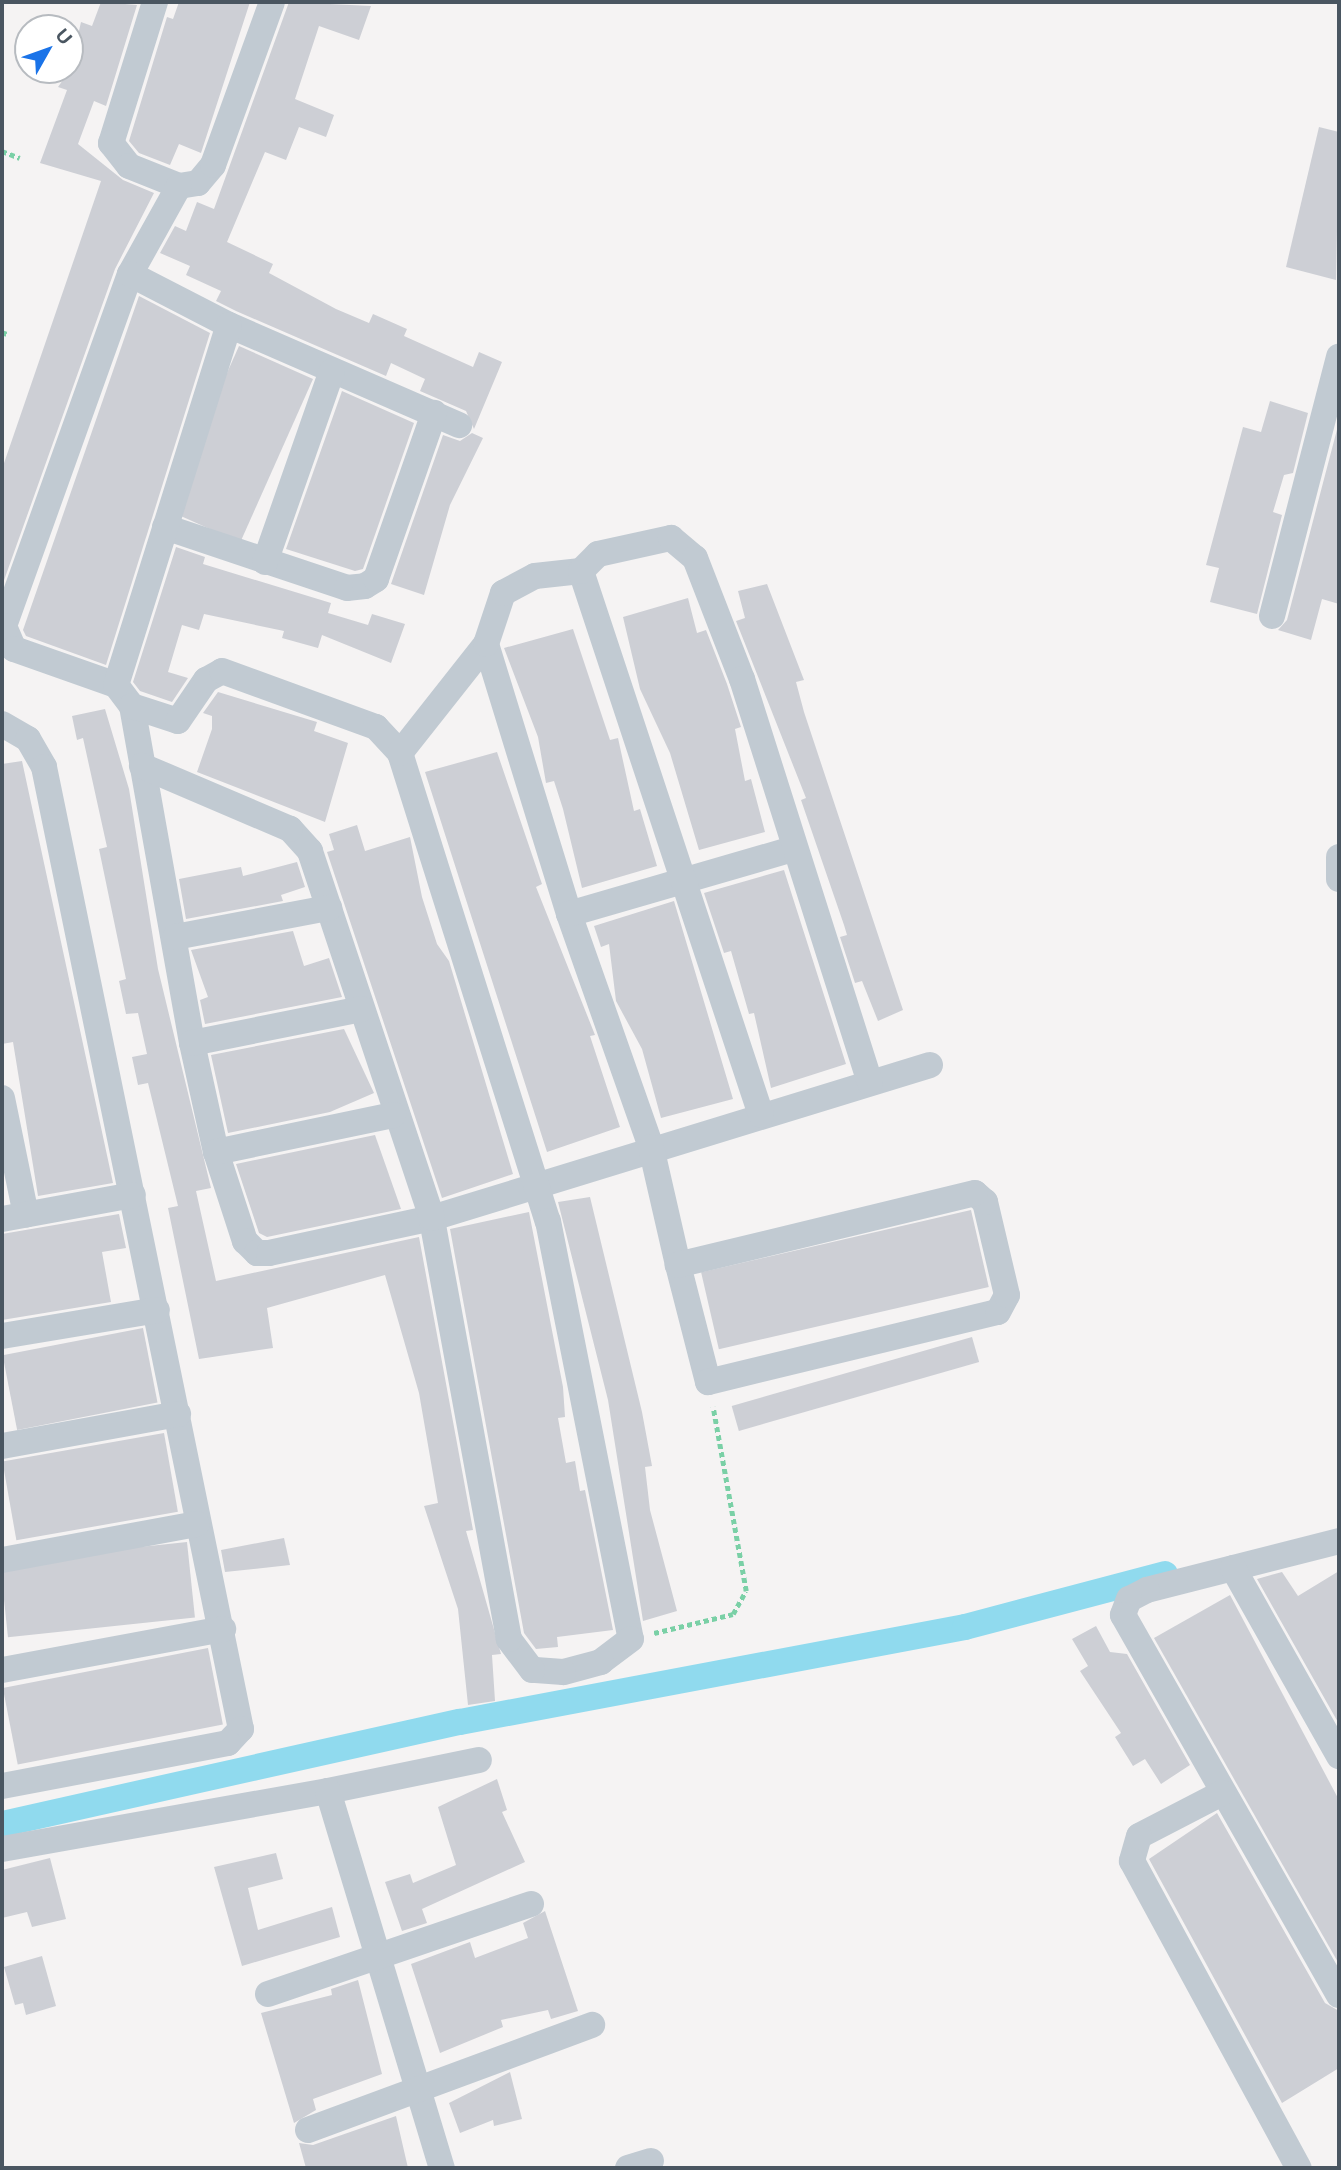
<!DOCTYPE html>
<html>
<head>
<meta charset="utf-8">
<style>
  body { margin:0 }
  #map { position:relative; width:1341px; height:2170px; overflow:hidden; background:#f5f3f3; font-family:Helvetica,sans-serif }
  div>[style] { position:absolute }
  [style*='--x'] { left:calc(var(--x)*1px); top:calc(var(--y)*1px); width:calc(var(--w)*1px); rotate:calc(var(--a)*1deg) }
  .canal>* { height:26px; margin:-13px; padding:0 13px; transform-origin:13px; border-radius:13px; background:#90daee }
  .building>* { inset:0; background:#cdcfd5; transform-origin:0 0 }
  .path>* { height:4.5px; margin-top:-2.25px; transform-origin:0; background:repeating-linear-gradient(90deg,#7ad0a6 0 5px,transparent 0 8.5px) }
  .minor>* { height:26px; margin:-13px; padding:0 13px; transform-origin:13px; border-radius:13px; background:#c1cad2 }
  span { translate:-50% -50%; white-space:nowrap; text-align:center; line-height:1.15; -webkit-text-stroke:5px #fff; paint-order:stroke }
  .frame { position:absolute; inset:0; border:4px solid #4a5661; pointer-events:none }
  .north { position:absolute; left:14px; top:14px; width:70px; height:70px; box-sizing:border-box; background:#fff; border:2px solid #b7bbc0; border-radius:50%; rotate:50deg; font-size:19px; font-weight:700; line-height:28px; text-align:center; color:#4a5661 }
  .north::after { content:''; display:block; margin:auto; width:24px; height:32px; background:#1a73e8; clip-path:polygon(50% 0,100% 100%,50% 72%,0 100%) }
</style>
</head>
<body>
<div id="map">
  <div class="canal">
    <div style="--x:2;--y:1824;--w:469;--a:-12.6"></div>
    <div style="--x:460;--y:1722;--w:514;--a:-10.65"></div>
    <div style="--x:965;--y:1627;--w:207;--a:-14.8"></div>
  </div>
  <div class="building">
    <div style="clip-path:polygon(101px 2px,137px 5px,106px 106px,94px 101px,78px 144px,123px 180px,154px 193px,115px 269px,2px 586px,2px 469px,101px 181px,40px 163px,67px 90px,58px 87px,70px 70px,81px 22px,92px 26px)"></div>
    <div style="clip-path:polygon(179px 2px,250px 2px,201px 153px,179px 144px,170px 165px,139px 153px,129px 141px,167px 17px,173px 19px)"></div>
    <div style="clip-path:polygon(289px 2px,371px 6px,359px 40px,319px 26px,295px 99px,334px 115px,326px 137px,299px 127px,286px 160px,265px 152px,227px 242px,273px 264px,269px 273px,336px 309px,369px 323px,373px 314px,407px 329px,404px 336px,473px 367px,479px 352px,502px 362px,474px 429px,466px 411px,420px 391px,425px 379px,391px 363px,386px 376px,236px 311px,216px 301px,221px 291px,186px 275px,190px 266px,160px 253px,175px 226px,186px 231px,197px 202px,214px 209px)"></div>
    <div style="clip-path:polygon(1319px 127px,1339px 132px,1336px 280px,1286px 267px)"></div>
    <div style="clip-path:polygon(139px 296px,210px 333px,106px 665px,26px 636px,23px 630px)"></div>
    <div style="left:239px;top:346px;width:81px;height:179px;rotate:24deg"></div>
    <div style="clip-path:polygon(342px 391px,414px 423px,363px 569px,355px 571px,286px 549px)"></div>
    <div style="clip-path:polygon(1270px 401px,1308px 413px,1293px 473px,1284px 475px,1273px 512px,1282px 515px,1257px 614px,1210px 602px,1219px 568px,1206px 565px,1243px 427px,1261px 432px)"></div>
    <div style="clip-path:polygon(1339px 422px,1339px 604px,1322px 599px,1311px 640px,1278px 630px,1287px 620px)"></div>
    <div style="clip-path:polygon(472px 433px,483px 438px,450px 505px,424px 595px,391px 584px,443px 435px,460px 441px)"></div>
    <div style="clip-path:polygon(176px 547px,205px 557px,203px 564px,331px 603px,328px 613px,368px 625px,372px 614px,405px 624px,391px 663px,322px 635px,318px 648px,282px 638px,284px 631px,204px 614px,199px 630px,182px 625px,168px 672px,188px 678px,172px 702px,140px 691px,133px 682px)"></div>
    <div style="clip-path:polygon(767px 584px,804px 680px,796px 682px,804px 712px,903px 1010px,878px 1021px,862px 981px,855px 983px,840px 937px,847px 935px,844px 925px,801px 800px,806px 798px,736px 621px,745px 618px,738px 591px)"></div>
    <div style="clip-path:polygon(688px 598px,697px 633px,706px 630px,727px 684px,741px 727px,735px 729px,745px 781px,751px 779px,765px 832px,699px 850px,670px 753px,640px 689px,623px 617px)"></div>
    <div style="clip-path:polygon(573px 629px,610px 740px,618px 738px,634px 811px,640px 809px,657px 866px,582px 888px,563px 809px,554px 781px,546px 783px,538px 737px,504px 648px)"></div>
    <div style="clip-path:polygon(218px 692px,317px 722px,314px 731px,348px 743px,325px 822px,197px 772px,212px 729px,212px 716px,203px 713px)"></div>
    <div style="clip-path:polygon(105px 709px,129px 789px,158px 969px,211px 1188px,196px 1191px,216px 1281px,419px 1237px,473px 1530px,466px 1531px,501px 1654px,492px 1655px,495px 1701px,468px 1705px,458px 1609px,424px 1506px,438px 1503px,419px 1393px,385px 1275px,267px 1308px,273px 1348px,199px 1359px,168px 1208px,178px 1206px,148px 1083px,138px 1085px,132px 1057px,147px 1054px,138px 1013px,126px 1014px,119px 981px,126px 979px,99px 849px,107px 847px,83px 738px,77px 740px,72px 716px)"></div>
    <div style="clip-path:polygon(497px 752px,542px 884px,536px 887px,595px 1035px,590px 1036px,620px 1127px,547px 1152px,425px 772px)"></div>
    <div style="clip-path:polygon(22px 761px,113px 1183px,38px 1196px,13px 1042px,2px 1044px,2px 764px)"></div>
    <div style="clip-path:polygon(357px 825px,365px 851px,410px 837px,422px 897px,437px 944px,449px 961px,513px 1174px,442px 1198px,327px 852px,334px 850px,329px 834px)"></div>
    <div style="clip-path:polygon(297px 862px,305px 887px,281px 895px,283px 901px,186px 919px,179px 879px,241px 867px,243px 876px)"></div>
    <div style="clip-path:polygon(784px 870px,846px 1064px,771px 1088px,754px 1013px,749px 1014px,731px 951px,724px 953px,704px 893px)"></div>
    <div style="clip-path:polygon(674px 901px,733px 1099px,661px 1118px,642px 1049px,616px 1001px,609px 944px,601px 947px,594px 926px)"></div>
    <div style="clip-path:polygon(293px 931px,304px 966px,329px 958px,342px 997px,205px 1024px,200px 1000px,208px 997px,191px 950px)"></div>
    <div style="clip-path:polygon(344px 1029px,374px 1093px,330px 1112px,228px 1133px,211px 1055px)"></div>
    <div style="clip-path:polygon(375px 1135px,401px 1209px,267px 1237px,259px 1233px,236px 1164px)"></div>
    <div style="clip-path:polygon(590px 1197px,642px 1412px,652px 1466px,645px 1467px,650px 1510px,677px 1611px,643px 1621px,608px 1400px,558px 1202px)"></div>
    <div style="left:971px;top:1210px;width:79px;height:277px;rotate:77deg"></div>
    <div style="clip-path:polygon(529px 1212px,563px 1387px,565px 1417px,558px 1418px,566px 1463px,575px 1461px,580px 1491px,585px 1490px,613px 1630px,557px 1637px,558px 1647px,536px 1649px,524px 1633px,450px 1229px)"></div>
    <div style="clip-path:polygon(119px 1214px,126px 1248px,102px 1252px,111px 1302px,2px 1320px,2px 1234px)"></div>
    <div style="left:143px;top:1328px;width:76px;height:143px;rotate:79deg"></div>
    <div style="left:972px;top:1337px;width:26px;height:250px;rotate:74deg"></div>
    <div style="left:164px;top:1433px;width:80px;height:164px;rotate:80deg"></div>
    <div style="clip-path:polygon(284px 1538px,290px 1565px,225px 1572px,221px 1550px)"></div>
    <div style="left:187px;top:1542px;width:76px;height:188px;rotate:84deg"></div>
    <div style="clip-path:polygon(1339px 1571px,1339px 1724px,1257px 1579px,1282px 1572px,1298px 1596px)"></div>
    <div style="clip-path:polygon(1230px 1595px,1339px 1800px,1339px 1964px,1154px 1638px)"></div>
    <div style="clip-path:polygon(1096px 1626px,1110px 1652px,1127px 1654px,1190px 1765px,1161px 1784px,1145px 1759px,1133px 1766px,1115px 1737px,1121px 1733px,1080px 1671px,1088px 1666px,1072px 1639px)"></div>
    <div style="left:208px;top:1648px;width:78px;height:209px;rotate:79deg"></div>
    <div style="clip-path:polygon(497px 1779px,507px 1810px,502px 1812px,525px 1862px,422px 1909px,427px 1923px,402px 1931px,385px 1882px,410px 1874px,413px 1883px,456px 1865px,438px 1807px)"></div>
    <div style="clip-path:polygon(1217px 1813px,1325px 2003px,1339px 2011px,1339px 2068px,1282px 2103px,1149px 1859px)"></div>
    <div style="clip-path:polygon(276px 1853px,283px 1879px,248px 1888px,258px 1930px,332px 1907px,340px 1937px,242px 1966px,214px 1867px)"></div>
    <div style="clip-path:polygon(50px 1858px,66px 1919px,32px 1927px,27px 1912px,2px 1918px,2px 1870px)"></div>
    <div style="clip-path:polygon(545px 1911px,578px 2011px,551px 2019px,548px 2010px,501px 2020px,503px 2027px,440px 2053px,411px 1964px,470px 1942px,475px 1958px,528px 1938px,523px 1923px)"></div>
    <div style="clip-path:polygon(42px 1956px,56px 2006px,26px 2015px,23px 2003px,15px 2005px,4px 1967px)"></div>
    <div style="clip-path:polygon(358px 1980px,382px 2074px,313px 2099px,316px 2110px,294px 2123px,261px 2013px,332px 1995px,331px 1989px)"></div>
    <div style="clip-path:polygon(510px 2072px,522px 2119px,494px 2126px,493px 2120px,460px 2133px,449px 2103px)"></div>
    <div style="clip-path:polygon(396px 2116px,408px 2168px,306px 2168px,299px 2143px,313px 2145px)"></div>
  </div>
  <div class="path">
    <div style="--x:2;--y:151;--w:19;--a:21"></div>
    <div style="--x:2;--y:332;--w:5;--a:22"></div>
    <div style="--x:654;--y:1633;--w:81;--a:-13.5"></div>
    <div style="--x:733;--y:1614;--w:26;--a:-61"></div>
    <div style="--x:746;--y:1591;--w:187;--a:-100.2"></div>
  </div>
  <div class="minor">
    <div style="--x:155;--y:2;--w:148;--a:107.3"></div>
    <div style="--x:111;--y:143;--w:29;--a:52"></div>
    <div style="--x:129;--y:166;--w:54;--a:21.8"></div>
    <div style="--x:179;--y:186;--w:19;--a:-9"></div>
    <div style="--x:198;--y:183;--w:23;--a:-50"></div>
    <div style="--x:213;--y:165;--w:173;--a:-70.1"></div>
    <div style="--x:179;--y:186;--w:101;--a:119.1"></div>
    <div style="--x:130;--y:274;--w:374;--a:109.7"></div>
    <div style="--x:4;--y:626;--w:25;--a:67"></div>
    <div style="--x:14;--y:649;--w:108;--a:19.4"></div>
    <div style="--x:116;--y:685;--w:26;--a:53"></div>
    <div style="--x:132;--y:706;--w:342;--a:79.9"></div>
    <div style="--x:192;--y:1043;--w:112;--a:77.6"></div>
    <div style="--x:216;--y:1152;--w:94;--a:72"></div>
    <div style="--x:245;--y:1241;--w:17;--a:45"></div>
    <div style="--x:257;--y:1253;--w:12;--a:0"></div>
    <div style="--x:269;--y:1253;--w:167;--a:-12.1"></div>
    <div style="--x:432;--y:1218;--w:521;--a:-17.08"></div>
    <div style="--x:130;--y:274;--w:111;--a:27.3"></div>
    <div style="--x:229;--y:325;--w:251;--a:23.5"></div>
    <div style="--x:165;--y:527;--w:192;--a:18.5"></div>
    <div style="--x:347;--y:588;--w:18;--a:-6"></div>
    <div style="--x:365;--y:586;--w:13;--a:-32"></div>
    <div style="--x:376;--y:579;--w:176;--a:-70.7"></div>
    <div style="--x:265;--y:562;--w:202;--a:-70.7"></div>
    <div style="--x:1272;--y:616;--w:268;--a:-75.5"></div>
    <div style="--x:486;--y:644;--w:282;--a:72.9"></div>
    <div style="--x:569;--y:914;--w:247;--a:70.6"></div>
    <div style="--x:651;--y:1147;--w:121;--a:77.1"></div>
    <div style="--x:678;--y:1265;--w:121;--a:75.6"></div>
    <div style="--x:708;--y:1382;--w:298;--a:-13.6"></div>
    <div style="--x:998;--y:1312;--w:19;--a:-62"></div>
    <div style="--x:1007;--y:1295;--w:96;--a:-103.3"></div>
    <div style="--x:985;--y:1202;--w:13;--a:-138"></div>
    <div style="--x:975;--y:1193;--w:306;--a:166.4"></div>
    <div style="--x:116;--y:685;--w:377;--a:-72.6"></div>
    <div style="--x:132;--y:706;--w:48;--a:18.1"></div>
    <div style="--x:178;--y:721;--w:50;--a:-55.7"></div>
    <div style="--x:206;--y:680;--w:18;--a:-29"></div>
    <div style="--x:222;--y:671;--w:164;--a:20"></div>
    <div style="--x:376;--y:727;--w:35;--a:47"></div>
    <div style="--x:400;--y:753;--w:491;--a:72.5"></div>
    <div style="--x:548;--y:1221;--w:426;--a:78.8"></div>
    <div style="--x:631;--y:1639;--w:38;--a:143"></div>
    <div style="--x:601;--y:1662;--w:39;--a:165"></div>
    <div style="--x:563;--y:1672;--w:31;--a:-176"></div>
    <div style="--x:532;--y:1670;--w:39;--a:-127"></div>
    <div style="--x:509;--y:1639;--w:428;--a:-100.4"></div>
    <div style="--x:432;--y:1218;--w:387;--a:-108.4"></div>
    <div style="--x:310;--y:851;--w:30;--a:-132"></div>
    <div style="--x:290;--y:829;--w:161;--a:-156.9"></div>
    <div style="--x:2;--y:724;--w:30;--a:30"></div>
    <div style="--x:28;--y:739;--w:32;--a:60"></div>
    <div style="--x:44;--y:767;--w:982;--a:78.43"></div>
    <div style="--x:241;--y:1729;--w:19;--a:133"></div>
    <div style="--x:228;--y:1743;--w:230;--a:169.2"></div>
    <div style="--x:400;--y:753;--w:139;--a:-51.7"></div>
    <div style="--x:486;--y:644;--w:54;--a:-71.6"></div>
    <div style="--x:503;--y:593;--w:36;--a:-28"></div>
    <div style="--x:535;--y:576;--w:46;--a:-6.2"></div>
    <div style="--x:1339;--y:857;--w:22;--a:90"></div>
    <div style="--x:569;--y:914;--w:233;--a:-16.2"></div>
    <div style="--x:175;--y:937;--w:157;--a:-10.7"></div>
    <div style="--x:192;--y:1043;--w:173;--a:-11.3"></div>
    <div style="--x:2;--y:1098;--w:119;--a:78.4"></div>
    <div style="--x:761;--y:1115;--w:573;--a:-108.31"></div>
    <div style="--x:581;--y:571;--w:24;--a:-45"></div>
    <div style="--x:598;--y:554;--w:75;--a:-12.4"></div>
    <div style="--x:671;--y:538;--w:31;--a:40"></div>
    <div style="--x:695;--y:558;--w:130;--a:68.8"></div>
    <div style="--x:742;--y:679;--w:423;--a:72.4"></div>
    <div style="--x:216;--y:1152;--w:181;--a:-11.8"></div>
    <div style="--x:2;--y:1219;--w:133;--a:-10.4"></div>
    <div style="--x:2;--y:1336;--w:157;--a:-9.5"></div>
    <div style="--x:2;--y:1446;--w:179;--a:-10.3"></div>
    <div style="--x:1339;--y:1541;--w:198;--a:165.7"></div>
    <div style="--x:1147;--y:1590;--w:20;--a:153"></div>
    <div style="--x:1129;--y:1599;--w:17;--a:111"></div>
    <div style="--x:1123;--y:1615;--w:437;--a:60.4"></div>
    <div style="--x:2;--y:1560;--w:198;--a:-10.5"></div>
    <div style="--x:1233;--y:1568;--w:216;--a:60.6"></div>
    <div style="--x:2;--y:1670;--w:225;--a:-10.5"></div>
    <div style="--x:328;--y:1791;--w:154;--a:-11.6"></div>
    <div style="--x:1222;--y:1793;--w:93;--a:152.6"></div>
    <div style="--x:1139;--y:1836;--w:26;--a:106"></div>
    <div style="--x:1132;--y:1861;--w:349;--a:61.5"></div>
    <div style="--x:2;--y:1849;--w:331;--a:-10.1"></div>
    <div style="--x:328;--y:1791;--w:394;--a:73.2"></div>
    <div style="--x:268;--y:1994;--w:278;--a:-18.9"></div>
    <div style="--x:308;--y:2130;--w:303;--a:-20.3"></div>
    <div style="--x:628;--y:2168;--w:24;--a:-17"></div>
  </div>
  <div class="frame"></div>
  <div class="north">U</div>
</div>
</body>
</html>
